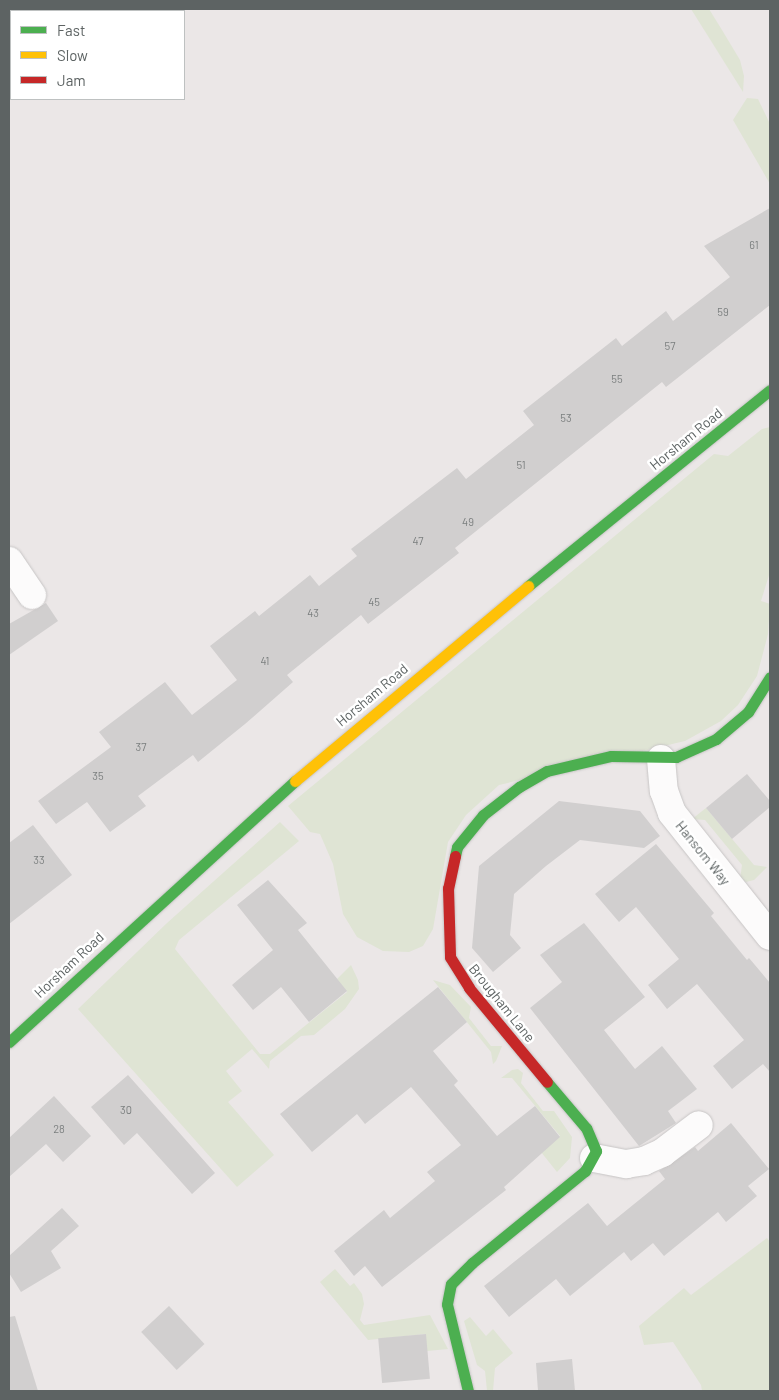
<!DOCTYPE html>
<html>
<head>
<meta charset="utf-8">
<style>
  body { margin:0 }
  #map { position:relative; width:779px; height:1400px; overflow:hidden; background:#ebe7e7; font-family:Barlow,sans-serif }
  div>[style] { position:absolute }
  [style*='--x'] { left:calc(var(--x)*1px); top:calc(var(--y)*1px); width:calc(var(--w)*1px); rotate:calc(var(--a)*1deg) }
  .green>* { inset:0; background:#dfe4d4 }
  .building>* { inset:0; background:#d1cfcf; transform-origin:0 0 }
  .roads { filter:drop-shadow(0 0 1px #c7c5c5) drop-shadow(0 0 1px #c7c5c5) }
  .street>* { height:28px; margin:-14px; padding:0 14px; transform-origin:14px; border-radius:14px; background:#fcfbfb }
  .fast>* { height:11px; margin:-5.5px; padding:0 5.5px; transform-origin:5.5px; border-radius:5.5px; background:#4caf50 }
  .slow>* { height:11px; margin:-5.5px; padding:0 5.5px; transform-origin:5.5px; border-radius:5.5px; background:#ffc107 }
  .jam>* { height:11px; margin:-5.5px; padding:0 5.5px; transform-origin:5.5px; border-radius:5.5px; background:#c62828 }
  span { translate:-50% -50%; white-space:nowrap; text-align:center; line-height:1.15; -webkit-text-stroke:5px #fff; paint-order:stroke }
  .number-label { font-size:11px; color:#7b7f7f }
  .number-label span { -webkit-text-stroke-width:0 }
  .street-label { font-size:14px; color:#5d6363 }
  .frame { position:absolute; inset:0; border:10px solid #5d6363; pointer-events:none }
  .legend { position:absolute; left:10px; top:10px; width:175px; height:90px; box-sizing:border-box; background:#fff; border:1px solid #bec1c1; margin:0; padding:6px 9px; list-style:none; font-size:15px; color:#5d6363 }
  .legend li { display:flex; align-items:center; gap:10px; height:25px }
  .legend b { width:25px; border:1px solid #bec1c1 }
</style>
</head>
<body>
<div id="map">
  <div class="green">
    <div style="clip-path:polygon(691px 9px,709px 9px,722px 30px,740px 60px,744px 76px,743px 92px)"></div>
    <div style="clip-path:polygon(747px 98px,758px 99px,770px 124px,770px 184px,733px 120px)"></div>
    <div style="clip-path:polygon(770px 427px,770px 572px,761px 601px,770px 604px,768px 634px,757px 676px,738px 705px,721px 721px,685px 741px,499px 785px,466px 815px,448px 842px,433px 929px,423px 946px,409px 952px,383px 951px,357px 937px,343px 914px,333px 864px,320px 834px,310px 832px,288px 806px,714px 454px,728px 456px,762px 429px)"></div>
    <div style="clip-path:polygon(706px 808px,754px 865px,767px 867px,754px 880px,746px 882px,740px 879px,742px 865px,705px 820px,692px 819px)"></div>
    <div style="clip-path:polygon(280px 822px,299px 841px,179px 940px,175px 949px,260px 1054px,270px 1054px,347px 992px,337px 979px,351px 965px,358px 980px,359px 989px,345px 1009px,314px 1035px,301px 1036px,270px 1061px,269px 1069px,252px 1049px,226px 1071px,242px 1091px,228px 1102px,274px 1155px,237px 1187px,78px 1009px,167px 923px)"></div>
    <div style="clip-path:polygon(433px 980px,450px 985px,471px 1007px,469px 1018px,491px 1046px,502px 1046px,496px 1061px,493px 1064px,491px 1052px)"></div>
    <div style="clip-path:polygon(518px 1069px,523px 1073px,521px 1083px,543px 1111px,554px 1111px,572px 1137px,570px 1158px,557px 1172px,541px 1152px,560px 1136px,512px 1078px,501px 1078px,512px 1070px)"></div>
    <div style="clip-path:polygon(767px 1238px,770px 1242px,770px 1391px,702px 1391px,701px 1385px,673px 1342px,644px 1345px,639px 1326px,684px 1288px,691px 1295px)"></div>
    <div style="clip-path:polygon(335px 1269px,350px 1286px,354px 1283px,362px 1294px,364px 1304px,360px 1320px,364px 1325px,430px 1315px,448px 1349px,427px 1351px,425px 1334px,368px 1340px,320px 1282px)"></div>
    <div style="clip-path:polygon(470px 1317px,486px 1336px,493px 1329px,513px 1353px,495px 1368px,493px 1391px,487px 1391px,485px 1371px,477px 1365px,464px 1321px)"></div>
  </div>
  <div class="building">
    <div style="clip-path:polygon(770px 208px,770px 305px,666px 387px,662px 382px,455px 548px,459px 553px,368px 624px,361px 615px,287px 675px,293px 682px,245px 724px,198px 762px,193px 755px,138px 796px,146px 806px,110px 832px,87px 802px,56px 824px,38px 801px,111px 747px,99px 732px,165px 682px,192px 715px,237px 680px,210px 646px,255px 611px,259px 616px,310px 575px,319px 586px,357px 556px,351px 549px,457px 468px,466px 479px,534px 425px,523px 411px,616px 338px,622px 346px,666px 311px,673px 321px,730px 277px,704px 246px)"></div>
    <div style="clip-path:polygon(46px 603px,58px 621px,9px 655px,9px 624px)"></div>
    <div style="clip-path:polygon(747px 774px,770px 801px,770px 807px,732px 839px,706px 808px)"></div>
    <div style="clip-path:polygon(559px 801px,640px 811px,660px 836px,644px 848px,580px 840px,546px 866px,514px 894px,510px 935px,521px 948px,493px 972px,472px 948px,479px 866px)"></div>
    <div style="clip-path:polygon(33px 825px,72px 875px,9px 924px,9px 843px)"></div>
    <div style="clip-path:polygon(656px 844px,714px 913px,711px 916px,747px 960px,749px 958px,770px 983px,770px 1072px,763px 1064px,732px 1089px,713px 1066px,744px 1040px,697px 984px,667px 1009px,648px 985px,679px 959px,636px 907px,619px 922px,595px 894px)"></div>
    <div style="clip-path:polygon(268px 880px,307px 923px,298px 930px,347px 991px,309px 1022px,281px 987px,253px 1010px,232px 985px,273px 950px,237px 905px)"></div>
    <div style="clip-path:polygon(584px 923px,645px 997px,604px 1030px,635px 1069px,662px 1046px,697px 1089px,668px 1111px,676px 1123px,639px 1146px,530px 1008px,562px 982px,540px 955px)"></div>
    <div style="clip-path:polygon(438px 987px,467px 1022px,433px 1051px,458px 1081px,454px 1085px,497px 1136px,535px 1106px,560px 1137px,504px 1187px,506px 1190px,382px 1287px,365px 1266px,354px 1276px,334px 1251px,384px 1210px,390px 1218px,435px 1181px,427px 1172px,461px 1145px,411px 1087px,365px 1124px,357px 1114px,312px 1152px,280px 1114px)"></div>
    <div style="clip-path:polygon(128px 1075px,215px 1173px,192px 1194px,137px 1133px,124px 1145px,91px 1107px)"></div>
    <div style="clip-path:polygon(54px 1096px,91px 1136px,63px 1162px,46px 1144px,9px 1177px,9px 1138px)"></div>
    <div style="clip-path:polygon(731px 1123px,769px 1169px,748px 1186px,757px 1196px,726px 1222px,718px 1212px,664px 1256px,653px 1243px,631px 1261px,624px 1252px,570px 1296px,556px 1279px,509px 1317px,484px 1286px,588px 1203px,607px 1226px,665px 1179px,659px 1171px,695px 1147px,698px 1151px)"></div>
    <div style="clip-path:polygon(62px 1208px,79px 1226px,51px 1251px,61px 1268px,21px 1292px,9px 1273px,9px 1256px)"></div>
    <div style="left:169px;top:1306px;width:52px;height:38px;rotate:47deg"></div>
    <div style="clip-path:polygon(15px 1316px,38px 1391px,9px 1391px,9px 1317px)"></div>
    <div style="left:426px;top:1334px;width:45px;height:48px;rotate:85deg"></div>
    <div style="clip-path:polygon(572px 1359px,575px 1391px,538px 1391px,536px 1363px)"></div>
  </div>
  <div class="roads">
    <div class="street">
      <div style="--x:9;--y:561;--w:41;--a:55.9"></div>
      <div style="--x:661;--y:759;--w:32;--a:85"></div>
      <div style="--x:664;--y:791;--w:23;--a:70"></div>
      <div style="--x:672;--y:813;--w:157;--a:51.5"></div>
      <div style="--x:594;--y:1158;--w:33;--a:11"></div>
      <div style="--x:626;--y:1164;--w:18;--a:-9"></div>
      <div style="--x:644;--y:1161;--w:20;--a:-24"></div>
      <div style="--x:662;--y:1153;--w:46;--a:-37.1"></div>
    </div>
    <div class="fast">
      <div style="--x:528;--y:586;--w:311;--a:-39"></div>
      <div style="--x:455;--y:856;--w:9;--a:-77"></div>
      <div style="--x:457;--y:847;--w:41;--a:-50.9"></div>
      <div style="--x:483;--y:815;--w:46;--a:-37.9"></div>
      <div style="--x:519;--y:787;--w:32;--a:-30"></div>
      <div style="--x:547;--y:771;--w:66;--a:-13.2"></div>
      <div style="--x:611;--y:756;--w:65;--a:0.9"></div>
      <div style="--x:676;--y:757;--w:44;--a:-24.2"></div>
      <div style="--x:716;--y:739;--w:42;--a:-40.2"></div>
      <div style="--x:748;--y:712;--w:41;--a:-57.8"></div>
      <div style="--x:9;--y:1042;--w:387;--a:-42.4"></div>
      <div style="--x:468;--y:1391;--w:89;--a:-103.6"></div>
      <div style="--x:447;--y:1304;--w:20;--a:-79"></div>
      <div style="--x:451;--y:1284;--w:30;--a:-45"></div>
      <div style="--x:472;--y:1263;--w:146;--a:-39.2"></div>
      <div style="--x:585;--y:1171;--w:23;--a:-61"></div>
      <div style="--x:596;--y:1151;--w:25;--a:-113"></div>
      <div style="--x:586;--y:1128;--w:60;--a:-130.3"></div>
    </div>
    <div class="slow">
      <div style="--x:295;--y:781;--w:304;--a:-39.9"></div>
    </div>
    <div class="jam">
      <div style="--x:455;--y:856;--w:33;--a:102"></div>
      <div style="--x:448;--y:888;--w:69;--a:88.3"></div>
      <div style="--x:450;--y:957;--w:36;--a:58"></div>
      <div style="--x:469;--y:988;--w:122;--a:50.3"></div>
    </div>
  </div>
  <div class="number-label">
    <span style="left:754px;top:245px">61</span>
    <span style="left:723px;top:312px">59</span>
    <span style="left:670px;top:346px">57</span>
    <span style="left:617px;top:379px">55</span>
    <span style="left:566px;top:418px">53</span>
    <span style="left:521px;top:465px">51</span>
    <span style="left:468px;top:522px">49</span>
    <span style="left:418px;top:541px">47</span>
    <span style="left:374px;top:602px">45</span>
    <span style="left:313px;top:613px">43</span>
    <span style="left:265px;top:661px">41</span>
    <span style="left:141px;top:747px">37</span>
    <span style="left:98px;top:776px">35</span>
    <span style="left:39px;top:860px">33</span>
    <span style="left:126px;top:1110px">30</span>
    <span style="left:59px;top:1129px">28</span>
  </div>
  <div class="street-label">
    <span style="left:686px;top:439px;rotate:-39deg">Horsham Road</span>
    <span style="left:372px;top:695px;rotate:-40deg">Horsham Road</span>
    <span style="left:703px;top:853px;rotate:51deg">Hansom Way</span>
    <span style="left:69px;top:965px;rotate:-43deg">Horsham Road</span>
    <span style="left:502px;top:1003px;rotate:51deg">Brougham Lane</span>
  </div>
  <div class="frame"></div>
  <ul class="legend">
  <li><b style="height:6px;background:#4caf50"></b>Fast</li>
  <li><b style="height:6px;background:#ffc107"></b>Slow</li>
  <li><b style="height:6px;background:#c62828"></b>Jam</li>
  </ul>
</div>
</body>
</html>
